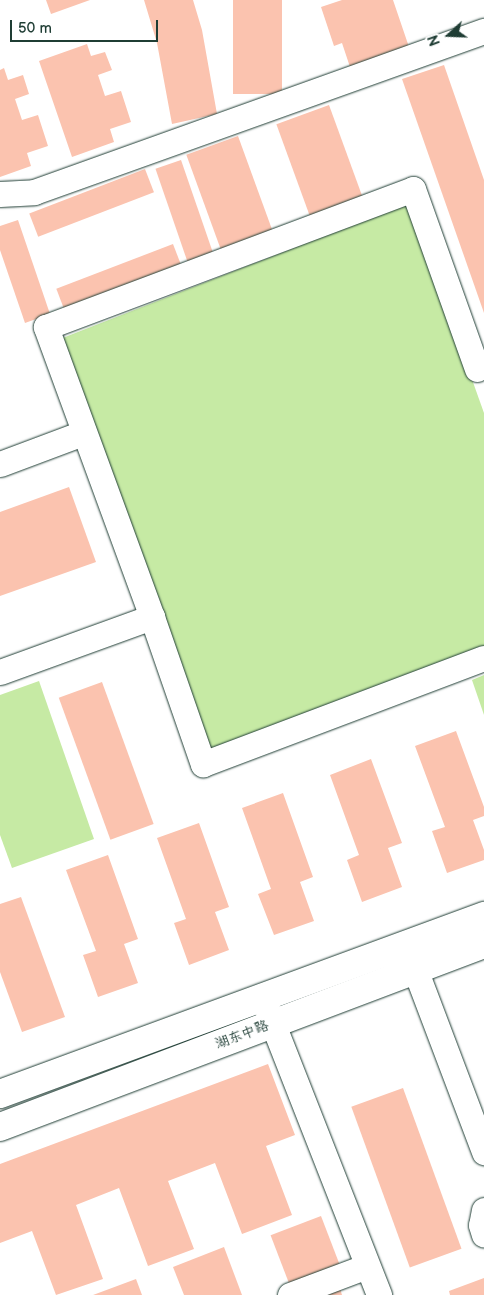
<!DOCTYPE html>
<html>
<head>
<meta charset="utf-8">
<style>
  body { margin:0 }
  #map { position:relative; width:484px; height:1295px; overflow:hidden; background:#fff; font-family:"Balsamiq Sans","LXGW WenKai TC",sans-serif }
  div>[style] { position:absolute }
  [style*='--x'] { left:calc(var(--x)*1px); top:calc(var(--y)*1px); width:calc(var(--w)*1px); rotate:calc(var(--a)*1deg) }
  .green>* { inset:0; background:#c6eaa4 }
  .building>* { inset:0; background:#fbc3af; transform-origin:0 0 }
  .roads { filter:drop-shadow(0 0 1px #1f3d34) drop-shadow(0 0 1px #1f3d34) }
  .minor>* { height:25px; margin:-12.5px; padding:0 12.5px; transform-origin:12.5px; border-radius:12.5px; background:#fff }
  .major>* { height:28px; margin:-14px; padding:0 14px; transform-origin:14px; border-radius:14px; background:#fff }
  span { translate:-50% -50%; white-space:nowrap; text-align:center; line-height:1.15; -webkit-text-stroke:4px #fff; paint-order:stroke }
  .street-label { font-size:14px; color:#1f3d34 }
  .north { position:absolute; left:424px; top:10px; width:50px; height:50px; -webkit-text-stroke:4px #fff; paint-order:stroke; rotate:250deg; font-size:14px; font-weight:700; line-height:20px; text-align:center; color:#1f3d34 }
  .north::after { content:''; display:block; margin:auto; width:18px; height:22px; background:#1f3d34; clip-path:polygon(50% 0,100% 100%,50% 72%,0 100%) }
  .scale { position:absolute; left:10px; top:20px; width:148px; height:22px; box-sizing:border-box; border:2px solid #1f3d34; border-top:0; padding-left:6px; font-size:15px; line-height:18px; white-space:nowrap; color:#1f3d34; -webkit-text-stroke:4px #fff; paint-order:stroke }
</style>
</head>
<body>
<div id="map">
  <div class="green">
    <div style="clip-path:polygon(409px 203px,484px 413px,484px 650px,212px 753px,60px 339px)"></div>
    <div style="clip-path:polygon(484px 675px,484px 715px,472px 680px)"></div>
    <div style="clip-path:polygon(39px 681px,94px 839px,12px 868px,0 835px,0 695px)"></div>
  </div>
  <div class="building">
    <div style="clip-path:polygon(46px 0,90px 0,51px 14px)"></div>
    <div style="clip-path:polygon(144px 0,193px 0,202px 30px,217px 114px,172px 124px,157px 43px)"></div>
    <div style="left:233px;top:0;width:49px;height:94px"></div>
    <div style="clip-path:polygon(342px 0,393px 0,409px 47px,350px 67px,342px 43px,334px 46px,321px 7px)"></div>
    <div style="clip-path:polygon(87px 44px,91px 56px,105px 52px,112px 70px,98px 75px,105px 96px,121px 91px,131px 122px,110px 129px,114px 142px,72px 157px,39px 61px)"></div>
    <div style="clip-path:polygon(444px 65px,484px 180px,484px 313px,402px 79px)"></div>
    <div style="clip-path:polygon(4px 68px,8px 80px,23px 75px,29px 94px,15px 99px,22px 120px,38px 115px,48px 146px,27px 153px,31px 166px,0 177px,0 70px)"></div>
    <div style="left:329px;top:105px;width:102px;height:56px;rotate:70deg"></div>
    <div style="left:238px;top:136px;width:103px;height:55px;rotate:70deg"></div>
    <div style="left:181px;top:160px;width:100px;height:27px;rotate:71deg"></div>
    <div style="left:145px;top:169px;width:25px;height:124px;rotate:69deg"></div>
    <div style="clip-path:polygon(18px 220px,50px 314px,25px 323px,0 250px,0 226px)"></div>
    <div style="left:173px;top:244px;width:25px;height:125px;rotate:69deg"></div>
    <div style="clip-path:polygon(69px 487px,96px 562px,0 596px,0 512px)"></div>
    <div style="left:102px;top:682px;width:151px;height:46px;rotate:70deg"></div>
    <div style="clip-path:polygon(456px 731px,484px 807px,484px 816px,473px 820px,484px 850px,484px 860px,447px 873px,432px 831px,445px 827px,415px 746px)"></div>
    <div style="clip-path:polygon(371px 759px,402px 843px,388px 848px,402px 887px,362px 902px,347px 860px,359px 855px,330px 775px)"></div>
    <div style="clip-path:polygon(283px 793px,313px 877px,300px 882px,314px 921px,274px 935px,258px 894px,271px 889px,242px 808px)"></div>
    <div style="clip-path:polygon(199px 823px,229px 907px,215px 912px,229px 950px,189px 965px,174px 923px,186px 919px,157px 838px)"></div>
    <div style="clip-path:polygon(108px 855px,138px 939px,124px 944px,138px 983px,98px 997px,83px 955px,96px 951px,66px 870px)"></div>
    <div style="clip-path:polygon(21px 897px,65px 1017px,22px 1032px,0 972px,0 904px)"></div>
    <div style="clip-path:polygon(268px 1064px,295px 1135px,266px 1146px,292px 1215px,242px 1234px,215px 1163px,168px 1181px,194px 1249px,148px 1266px,119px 1188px,76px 1205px,103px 1279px,56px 1295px,32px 1231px,0 1243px,0 1164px)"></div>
    <div style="left:403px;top:1088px;width:171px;height:55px;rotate:70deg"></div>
    <div style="left:321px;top:1216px;width:53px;height:54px;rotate:69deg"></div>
    <div style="clip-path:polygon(224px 1247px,242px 1295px,184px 1295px,173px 1267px)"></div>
    <div style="clip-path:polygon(484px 1278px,484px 1295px,450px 1295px,449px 1291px)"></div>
    <div style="clip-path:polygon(136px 1279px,142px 1295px,93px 1295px)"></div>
    <div style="clip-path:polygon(339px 1285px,342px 1295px,313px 1295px)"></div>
  </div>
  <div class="roads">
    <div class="minor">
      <div style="--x:0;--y:194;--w:34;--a:-3"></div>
      <div style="--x:34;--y:192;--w:478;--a:-19.7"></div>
      <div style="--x:0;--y:464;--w:89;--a:-20.5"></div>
      <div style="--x:152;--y:617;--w:309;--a:-110.1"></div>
      <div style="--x:46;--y:327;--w:392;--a:-20.6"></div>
      <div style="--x:413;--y:189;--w:191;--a:70.4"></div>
      <div style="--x:0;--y:672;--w:162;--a:-19.9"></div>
      <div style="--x:152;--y:617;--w:156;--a:70.9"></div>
      <div style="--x:203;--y:764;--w:300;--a:-20.7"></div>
      <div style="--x:415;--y:969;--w:196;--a:69.3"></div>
      <div style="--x:262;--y:996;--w:321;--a:68.6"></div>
      <div style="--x:484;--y:1210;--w:15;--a:101"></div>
      <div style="--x:481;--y:1225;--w:10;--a:73"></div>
      <div style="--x:290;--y:1295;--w:82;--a:-20.6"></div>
    </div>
    <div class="major">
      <div style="--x:0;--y:1094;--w:516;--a:-20.19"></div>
      <div style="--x:0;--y:1127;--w:517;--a:-20.71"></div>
    </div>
  </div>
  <div class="street-label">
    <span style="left:242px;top:1035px;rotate:-21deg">湖东中路</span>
  </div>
  <div class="north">N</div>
  <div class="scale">50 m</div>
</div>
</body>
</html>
